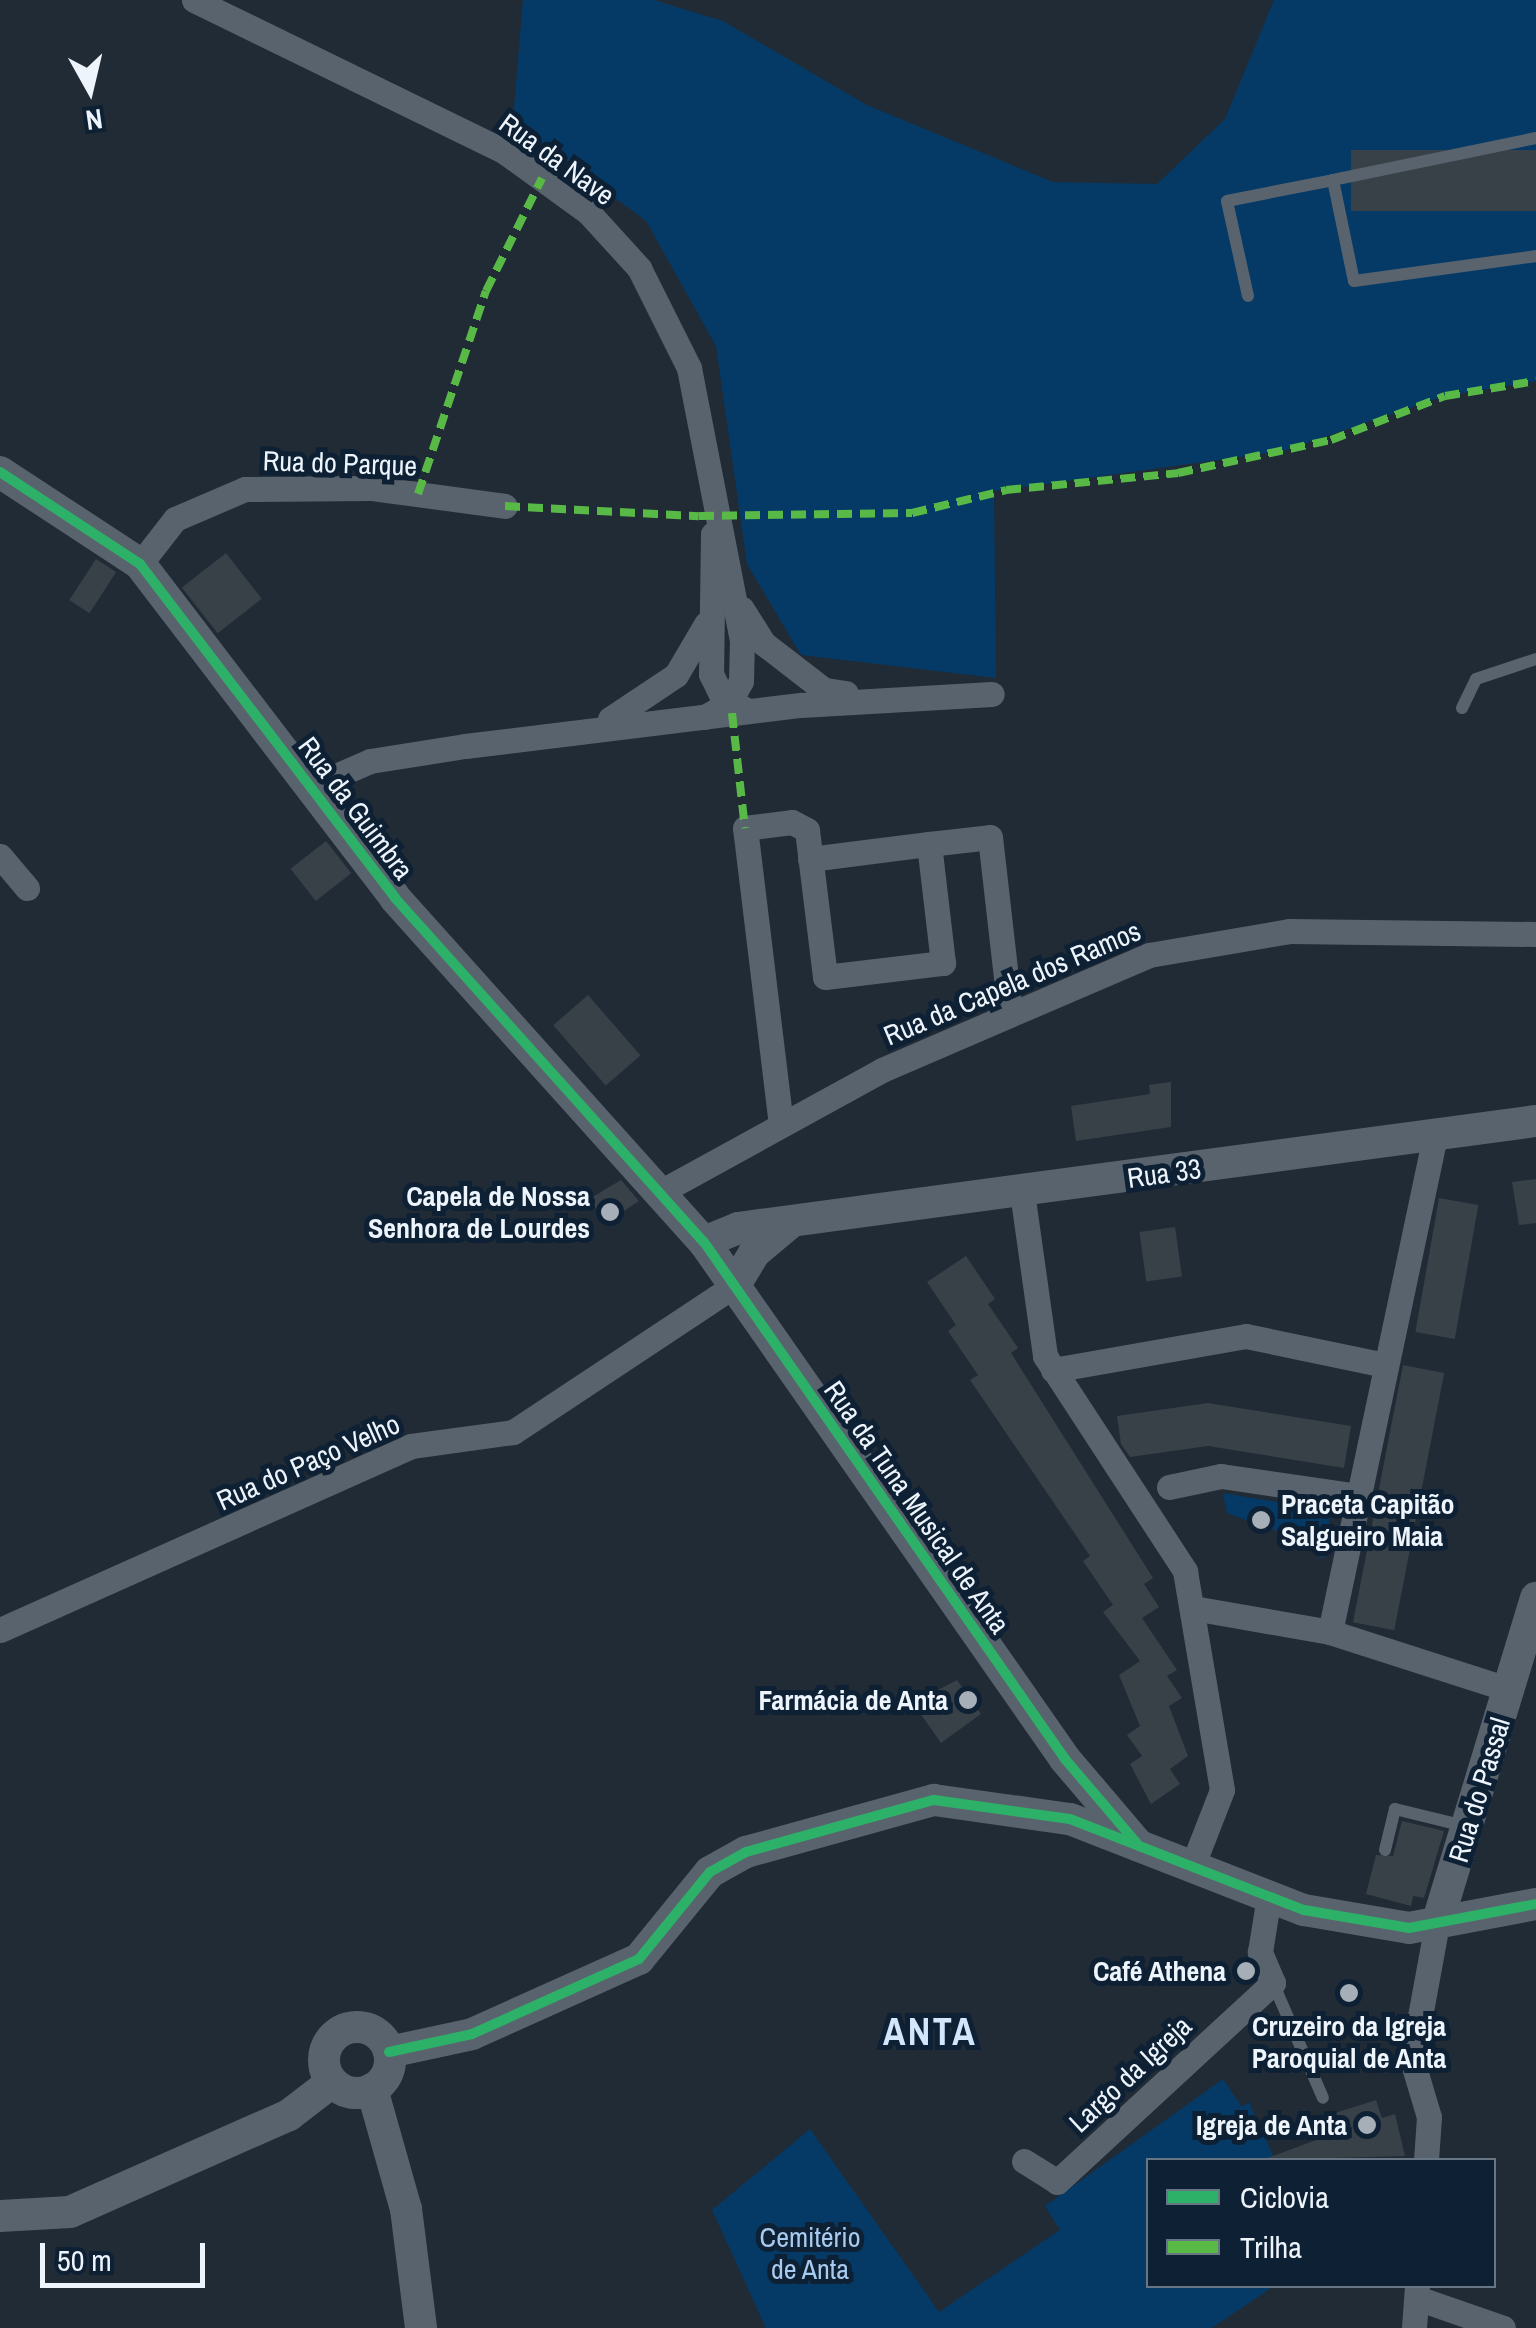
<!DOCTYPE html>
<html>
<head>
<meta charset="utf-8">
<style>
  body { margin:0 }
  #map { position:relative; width:1536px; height:2328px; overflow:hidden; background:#212b36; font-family:"Archivo Narrow",sans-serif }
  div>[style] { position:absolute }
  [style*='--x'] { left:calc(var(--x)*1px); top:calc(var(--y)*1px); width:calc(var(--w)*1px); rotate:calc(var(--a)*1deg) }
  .green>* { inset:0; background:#043a65 }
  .building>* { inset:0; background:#384048; transform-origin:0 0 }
  .service>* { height:12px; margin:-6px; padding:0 6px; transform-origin:6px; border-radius:6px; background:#59636e }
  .minor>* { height:25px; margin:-12.5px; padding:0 12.5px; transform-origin:12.5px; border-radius:12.5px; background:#59636e }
  .tertiary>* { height:32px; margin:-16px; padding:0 16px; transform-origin:16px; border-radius:16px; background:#59636e }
  .tertiary>.ring { margin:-16px; padding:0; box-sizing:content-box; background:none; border:32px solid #59636e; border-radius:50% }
  .quiet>* { height:8px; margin-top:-4px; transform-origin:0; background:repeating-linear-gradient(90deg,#58b947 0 15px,transparent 0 23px) }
  .cycleway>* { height:10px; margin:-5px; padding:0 5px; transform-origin:5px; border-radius:5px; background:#2db169 }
  .dots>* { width:28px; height:28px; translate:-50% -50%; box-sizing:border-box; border:5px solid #0e2134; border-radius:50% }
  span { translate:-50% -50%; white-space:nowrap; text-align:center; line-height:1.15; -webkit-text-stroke:10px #0e2134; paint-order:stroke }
  .street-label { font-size:28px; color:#edf4fc }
  .poi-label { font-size:28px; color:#edf4fc; font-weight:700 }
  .right { translate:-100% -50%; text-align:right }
  .left { translate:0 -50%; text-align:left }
  .park-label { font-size:28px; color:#a8caef }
  .district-label { font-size:38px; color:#d3e7fc; font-weight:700; letter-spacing:2.5px }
  .legend { position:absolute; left:1146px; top:2158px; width:350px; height:130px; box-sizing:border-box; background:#0e2134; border:2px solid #677584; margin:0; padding:12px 18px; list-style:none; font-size:30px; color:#edf4fc }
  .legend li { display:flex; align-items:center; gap:20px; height:50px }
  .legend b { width:50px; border:2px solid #677584 }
  .north { position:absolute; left:40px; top:40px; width:100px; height:100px; -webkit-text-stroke:8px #0e2134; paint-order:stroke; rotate:172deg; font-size:28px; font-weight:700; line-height:40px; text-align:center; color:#edf4fc }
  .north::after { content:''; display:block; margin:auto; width:35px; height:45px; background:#edf4fc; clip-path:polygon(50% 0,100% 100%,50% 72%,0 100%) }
  .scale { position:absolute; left:40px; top:2243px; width:165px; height:45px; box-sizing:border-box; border:5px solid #edf4fc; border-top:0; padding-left:12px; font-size:30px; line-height:35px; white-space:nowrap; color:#edf4fc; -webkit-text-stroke:8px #0e2134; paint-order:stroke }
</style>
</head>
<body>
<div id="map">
  <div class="green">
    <div style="clip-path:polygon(523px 0,654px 0,723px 21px,867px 105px,1053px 182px,1157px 184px,1225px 119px,1274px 0,1536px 0,1536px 381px,1445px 396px,1283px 451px,994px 491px,996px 678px,801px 655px,747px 564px,716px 346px,646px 221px,513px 121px)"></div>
    <div style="clip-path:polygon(1223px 1493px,1331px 1511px,1323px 1559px,1299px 1539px,1227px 1513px)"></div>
    <div style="clip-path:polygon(1223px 2079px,1242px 2107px,1249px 2102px,1275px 2160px,1148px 2160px,1148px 2286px,1274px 2286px,1212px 2328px,766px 2328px,712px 2210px,810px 2129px,939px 2312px,1060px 2230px,1045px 2206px)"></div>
  </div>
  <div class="building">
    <div style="left:1536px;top:150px;width:61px;height:185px;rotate:90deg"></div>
    <div style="left:226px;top:553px;width:58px;height:56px;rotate:52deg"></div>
    <div style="left:96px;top:559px;width:24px;height:49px;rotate:33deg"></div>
    <div style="left:326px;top:841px;width:41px;height:45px;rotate:52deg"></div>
    <div style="left:588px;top:995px;width:80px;height:46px;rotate:49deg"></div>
    <div style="clip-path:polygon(1171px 1082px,1171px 1127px,1076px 1141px,1071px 1106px,1150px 1094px,1149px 1085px)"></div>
    <div style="clip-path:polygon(1536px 1179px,1536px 1223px,1519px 1225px,1512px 1182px)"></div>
    <div style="clip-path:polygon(621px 1180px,639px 1201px,606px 1223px,589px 1199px)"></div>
    <div style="left:1439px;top:1198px;width:40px;height:136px;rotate:10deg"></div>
    <div style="left:1175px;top:1227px;width:50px;height:36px;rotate:82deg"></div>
    <div style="clip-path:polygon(966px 1256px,995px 1299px,988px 1304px,1018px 1348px,1011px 1353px,1153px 1578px,1144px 1584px,1159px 1607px,1142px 1618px,1177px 1670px,1167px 1676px,1182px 1698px,1169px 1706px,1188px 1756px,1170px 1769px,1180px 1784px,1151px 1804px,1130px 1764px,1142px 1756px,1127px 1735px,1140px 1726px,1119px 1675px,1140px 1661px,1103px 1612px,1113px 1605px,1083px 1561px,1090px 1556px,970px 1380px,978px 1375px,948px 1331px,956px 1325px,927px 1282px)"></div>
    <div style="left:1403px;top:1365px;width:42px;height:262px;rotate:11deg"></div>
    <div style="clip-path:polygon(1208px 1403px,1351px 1426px,1344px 1468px,1208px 1446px,1130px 1457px,1121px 1444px,1117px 1416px)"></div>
    <div style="clip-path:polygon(957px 1680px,981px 1714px,941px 1743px,913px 1703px)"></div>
    <div style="clip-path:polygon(1402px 1821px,1444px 1831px,1424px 1898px,1413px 1896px,1411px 1906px,1366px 1894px,1376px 1855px,1393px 1856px)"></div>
    <div style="clip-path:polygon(1376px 2100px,1382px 2118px,1395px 2114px,1405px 2156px,1262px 2160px,1338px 2132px,1332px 2114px)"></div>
  </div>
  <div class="service">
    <div style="--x:1536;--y:138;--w:207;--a:168.3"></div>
    <div style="--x:1333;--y:180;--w:103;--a:78.3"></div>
    <div style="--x:1354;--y:281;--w:184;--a:-7.8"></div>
    <div style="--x:1248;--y:296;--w:97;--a:-102.5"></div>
    <div style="--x:1227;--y:201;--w:108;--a:-11.2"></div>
    <div style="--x:1462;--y:708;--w:32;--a:-64"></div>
    <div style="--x:1476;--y:679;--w:63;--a:-18.4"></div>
    <div style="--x:1385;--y:1850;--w:42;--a:-76.3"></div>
    <div style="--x:1395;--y:1809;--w:72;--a:13.7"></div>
    <div style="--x:1273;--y:1983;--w:125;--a:66.5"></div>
  </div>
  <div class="minor">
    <div style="--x:194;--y:0;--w:346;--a:26"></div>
    <div style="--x:505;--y:152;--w:102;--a:35.9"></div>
    <div style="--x:588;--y:212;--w:76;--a:47.7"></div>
    <div style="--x:639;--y:268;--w:112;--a:63.4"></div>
    <div style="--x:689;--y:368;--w:277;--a:79"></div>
    <div style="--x:742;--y:640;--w:41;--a:91.4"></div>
    <div style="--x:741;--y:681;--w:25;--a:119"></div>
    <div style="--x:729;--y:703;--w:28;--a:150"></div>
    <div style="--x:713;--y:534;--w:140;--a:90.8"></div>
    <div style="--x:711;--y:674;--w:25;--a:64"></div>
    <div style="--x:722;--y:697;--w:24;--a:28"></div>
    <div style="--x:140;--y:564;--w:57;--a:-52.1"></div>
    <div style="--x:175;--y:519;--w:76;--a:-23.2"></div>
    <div style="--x:245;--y:489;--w:127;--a:-0.5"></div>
    <div style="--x:372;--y:488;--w:134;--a:7.7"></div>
    <div style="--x:742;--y:609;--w:40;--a:58"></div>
    <div style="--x:763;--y:643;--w:77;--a:37.6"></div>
    <div style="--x:824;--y:690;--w:22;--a:8"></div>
    <div style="--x:610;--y:719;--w:79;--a:-33.7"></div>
    <div style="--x:676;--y:675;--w:59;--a:-59.5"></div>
    <div style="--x:313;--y:786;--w:62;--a:-23.7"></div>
    <div style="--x:370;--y:761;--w:96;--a:-9"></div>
    <div style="--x:465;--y:746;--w:338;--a:-7"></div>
    <div style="--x:801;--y:705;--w:191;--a:-3.3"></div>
    <div style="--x:0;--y:856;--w:42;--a:49.8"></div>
    <div style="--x:810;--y:859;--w:120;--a:-7.2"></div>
    <div style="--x:781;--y:1125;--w:299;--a:-96.9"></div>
    <div style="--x:745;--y:828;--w:47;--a:-7.3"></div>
    <div style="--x:792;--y:822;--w:17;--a:28"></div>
    <div style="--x:807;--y:830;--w:148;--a:83"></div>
    <div style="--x:825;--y:977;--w:119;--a:-6.8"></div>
    <div style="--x:943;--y:963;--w:120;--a:-96.7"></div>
    <div style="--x:929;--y:844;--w:61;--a:-6.5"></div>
    <div style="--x:990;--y:837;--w:177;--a:83.5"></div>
    <div style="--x:662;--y:1191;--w:251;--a:-28.8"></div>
    <div style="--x:882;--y:1070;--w:291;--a:-23.3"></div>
    <div style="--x:1149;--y:955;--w:142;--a:-9.7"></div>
    <div style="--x:1289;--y:931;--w:247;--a:0.7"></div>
    <div style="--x:1022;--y:1192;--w:166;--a:82"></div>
    <div style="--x:1045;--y:1356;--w:257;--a:56.9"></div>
    <div style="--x:1185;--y:1571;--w:222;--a:80.4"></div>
    <div style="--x:1222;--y:1790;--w:83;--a:111.3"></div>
    <div style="--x:1053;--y:1370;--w:196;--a:-10"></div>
    <div style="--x:1246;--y:1336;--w:142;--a:11.8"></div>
    <div style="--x:1169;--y:1487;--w:53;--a:-11.9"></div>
    <div style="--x:1221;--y:1476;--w:138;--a:8.3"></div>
    <div style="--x:1193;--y:1608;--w:139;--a:9.9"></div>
    <div style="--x:1330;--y:1632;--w:190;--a:17.8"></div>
    <div style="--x:0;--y:1630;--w:450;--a:-24.1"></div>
    <div style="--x:411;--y:1446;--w:103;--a:-7.8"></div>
    <div style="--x:513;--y:1432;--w:266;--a:-33.5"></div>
    <div style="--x:1330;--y:1632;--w:507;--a:-78.05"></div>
    <div style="--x:1426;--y:2160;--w:43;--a:-86"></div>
    <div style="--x:1429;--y:2117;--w:59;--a:-106.6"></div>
    <div style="--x:1412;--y:2060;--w:138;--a:-79.6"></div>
    <div style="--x:1024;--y:2161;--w:39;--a:32"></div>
    <div style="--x:1057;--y:2182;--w:294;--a:-42.7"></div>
    <div style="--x:1273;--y:1983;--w:34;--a:-113"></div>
    <div style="--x:1260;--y:1952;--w:51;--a:-80.9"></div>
    <div style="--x:1417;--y:2298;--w:91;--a:19.2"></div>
    <div style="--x:1414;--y:2328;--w:42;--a:-85.9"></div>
  </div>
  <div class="tertiary">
    <div style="--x:0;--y:472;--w:168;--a:33.3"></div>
    <div style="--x:140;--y:564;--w:420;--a:52.6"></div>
    <div style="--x:395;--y:898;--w:462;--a:48.1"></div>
    <div style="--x:704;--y:1242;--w:631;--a:55.07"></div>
    <div style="--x:1065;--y:1759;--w:114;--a:49.6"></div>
    <div style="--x:704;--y:1242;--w:37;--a:-22"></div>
    <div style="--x:738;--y:1228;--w:805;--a:-7.64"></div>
    <div style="--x:735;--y:1285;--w:37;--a:-59"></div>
    <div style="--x:754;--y:1253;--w:48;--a:-40"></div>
    <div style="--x:1437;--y:1924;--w:341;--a:-73.1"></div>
    <div class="ring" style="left:324px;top:2027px;width:34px;height:34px"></div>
    <div style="--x:389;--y:2052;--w:85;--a:-12.2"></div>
    <div style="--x:472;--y:2034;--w:183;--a:-24.2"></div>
    <div style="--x:639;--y:1959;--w:112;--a:-50.8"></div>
    <div style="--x:710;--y:1872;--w:41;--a:-29.1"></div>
    <div style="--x:746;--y:1852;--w:195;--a:-15.5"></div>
    <div style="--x:934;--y:1800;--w:137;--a:8"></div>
    <div style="--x:1070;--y:1819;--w:251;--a:21.3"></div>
    <div style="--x:1304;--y:1910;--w:107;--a:9.7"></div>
    <div style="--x:1409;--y:1928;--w:129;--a:-10.7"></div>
    <div style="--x:372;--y:2089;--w:125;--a:74.2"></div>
    <div style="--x:406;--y:2209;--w:120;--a:82.8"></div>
    <div style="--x:0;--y:2216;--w:70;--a:-3.3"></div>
    <div style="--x:70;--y:2212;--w:240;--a:-23.9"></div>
    <div style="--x:289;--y:2115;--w:54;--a:-37.5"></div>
  </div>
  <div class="quiet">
    <div style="--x:418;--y:494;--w:214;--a:-71.5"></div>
    <div style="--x:486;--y:291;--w:126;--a:-63.6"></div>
    <div style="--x:505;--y:506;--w:194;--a:3"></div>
    <div style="--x:699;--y:516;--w:213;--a:-0.8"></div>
    <div style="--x:912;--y:513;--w:97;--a:-13.7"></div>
    <div style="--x:1006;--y:490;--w:173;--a:-5.6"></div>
    <div style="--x:1178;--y:473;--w:157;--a:-12.2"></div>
    <div style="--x:1331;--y:440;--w:122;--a:-21.1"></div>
    <div style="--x:1445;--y:396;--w:92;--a:-9.4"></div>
    <div style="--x:732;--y:713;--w:116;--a:83.6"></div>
  </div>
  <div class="cycleway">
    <div style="--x:0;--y:472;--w:168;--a:33.3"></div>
    <div style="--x:140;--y:564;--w:420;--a:52.6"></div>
    <div style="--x:395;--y:898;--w:462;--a:48.1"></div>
    <div style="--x:704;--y:1242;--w:631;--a:55.07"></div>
    <div style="--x:1065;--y:1759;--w:114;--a:49.6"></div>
    <div style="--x:389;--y:2052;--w:85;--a:-12.2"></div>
    <div style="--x:472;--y:2034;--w:183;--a:-24.2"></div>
    <div style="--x:639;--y:1959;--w:112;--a:-50.8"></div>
    <div style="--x:710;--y:1872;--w:41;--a:-29.1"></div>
    <div style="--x:746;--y:1852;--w:195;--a:-15.5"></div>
    <div style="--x:934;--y:1800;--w:137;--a:8"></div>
    <div style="--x:1070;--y:1819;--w:251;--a:21.3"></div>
    <div style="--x:1304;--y:1910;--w:107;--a:9.7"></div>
    <div style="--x:1409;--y:1928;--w:129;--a:-10.7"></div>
  </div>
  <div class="dots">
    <div style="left:610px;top:1212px;background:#a6aeb7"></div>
    <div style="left:1261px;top:1520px;background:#a6aeb7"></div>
    <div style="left:968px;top:1700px;background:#a6aeb7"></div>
    <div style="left:1246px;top:1971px;background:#a6aeb7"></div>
    <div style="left:1349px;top:1993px;background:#a6aeb7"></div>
    <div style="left:1367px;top:2125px;background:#a6aeb7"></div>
  </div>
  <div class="street-label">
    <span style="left:557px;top:159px;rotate:36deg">Rua da Nave</span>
    <span style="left:340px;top:463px;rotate:2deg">Rua do Parque</span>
    <span style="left:356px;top:808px;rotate:53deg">Rua da Guimbra</span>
    <span style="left:1012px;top:983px;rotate:-23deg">Rua da Capela dos Ramos</span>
    <span style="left:1164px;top:1173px;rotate:-8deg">Rua 33</span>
    <span style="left:308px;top:1462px;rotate:-24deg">Rua do Paço Velho</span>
    <span style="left:917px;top:1507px;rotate:55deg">Rua da Tuna Musical de Anta</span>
    <span style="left:1479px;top:1790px;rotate:-73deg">Rua do Passal</span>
    <span style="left:1130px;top:2074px;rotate:-43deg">Largo da Igreja</span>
  </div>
  <div class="poi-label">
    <span class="right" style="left:590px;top:1212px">Capela de Nossa<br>Senhora de Lourdes</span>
    <span class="left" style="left:1281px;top:1520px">Praceta Capitão<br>Salgueiro Maia</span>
    <span class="right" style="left:948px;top:1700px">Farmácia de Anta</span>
    <span class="right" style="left:1226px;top:1971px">Café Athena</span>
    <span style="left:1349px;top:2042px">Cruzeiro da Igreja<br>Paroquial de Anta</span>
    <span class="right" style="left:1347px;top:2125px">Igreja de Anta</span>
  </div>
  <div class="park-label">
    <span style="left:810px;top:2253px">Cemitério<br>de Anta</span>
  </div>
  <div class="district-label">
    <span style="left:930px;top:2032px">ANTA</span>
  </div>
  <ul class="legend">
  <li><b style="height:12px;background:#2db169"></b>Ciclovia</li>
  <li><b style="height:12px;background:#58b947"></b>Trilha</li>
  </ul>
  <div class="north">N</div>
  <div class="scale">50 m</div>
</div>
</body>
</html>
